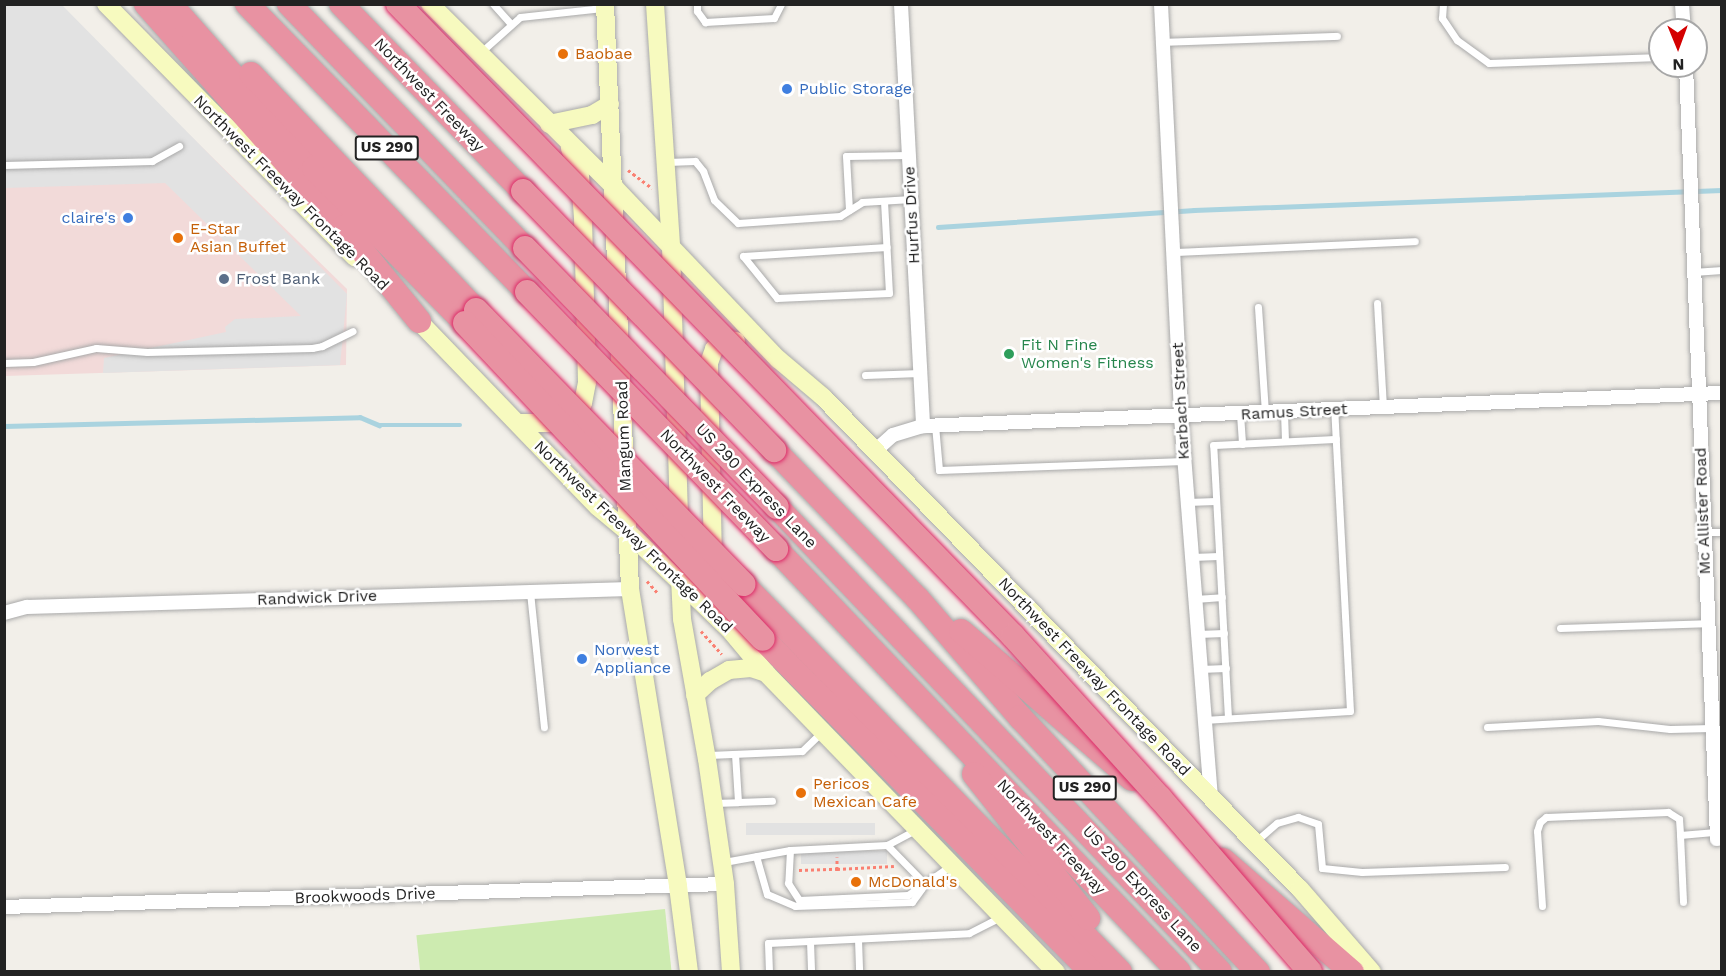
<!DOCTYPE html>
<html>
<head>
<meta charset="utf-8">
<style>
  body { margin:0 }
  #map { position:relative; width:1726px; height:976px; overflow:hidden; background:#f2efe9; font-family:"Work Sans",sans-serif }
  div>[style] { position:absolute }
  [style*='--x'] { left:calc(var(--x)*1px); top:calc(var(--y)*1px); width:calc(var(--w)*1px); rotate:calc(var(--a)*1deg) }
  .commercial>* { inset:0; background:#f2dad9 }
  .grass>* { inset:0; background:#cdebb0; transform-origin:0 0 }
  .parking>* { inset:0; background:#e2e2e2; transform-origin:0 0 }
  .stream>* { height:4.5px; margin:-2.25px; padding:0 2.25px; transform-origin:2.25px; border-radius:2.25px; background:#aad3df }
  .path>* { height:3px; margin-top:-1.5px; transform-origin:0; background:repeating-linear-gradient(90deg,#fa8072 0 3px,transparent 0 6px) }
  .roads { filter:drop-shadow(0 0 2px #a9a9a9) drop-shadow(0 0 2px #a9a9a9) }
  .lane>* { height:7px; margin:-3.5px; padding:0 3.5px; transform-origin:3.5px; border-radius:3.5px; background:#fff }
  .street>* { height:14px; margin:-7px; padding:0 7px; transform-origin:7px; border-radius:7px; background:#fff }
  .secondary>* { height:18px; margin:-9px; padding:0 9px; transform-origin:9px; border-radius:9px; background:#f7fabf }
  .highway>* { height:24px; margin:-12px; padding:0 12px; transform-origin:12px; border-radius:12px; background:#e892a2 }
  .bridges { filter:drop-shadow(0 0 2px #dc2a67) drop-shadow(0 0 2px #dc2a67) }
  .highway-bridge>* { height:24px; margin:-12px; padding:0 12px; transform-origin:12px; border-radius:12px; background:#e892a2 }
  .dots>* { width:16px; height:16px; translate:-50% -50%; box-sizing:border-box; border:3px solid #fff; border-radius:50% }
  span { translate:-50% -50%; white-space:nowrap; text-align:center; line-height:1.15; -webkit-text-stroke:5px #fff; paint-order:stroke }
  .shield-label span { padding:2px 4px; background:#fff; border:2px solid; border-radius:4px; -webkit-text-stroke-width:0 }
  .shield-label { font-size:15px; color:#222; font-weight:700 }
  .food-label { font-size:16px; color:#c56008 }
  .left { translate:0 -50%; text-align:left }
  .shop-label { font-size:16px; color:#366cbe }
  .right { translate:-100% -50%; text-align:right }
  .street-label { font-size:16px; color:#222 }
  .service-label { font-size:16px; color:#4e5e75 }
  .leisure-label { font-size:16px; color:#27864d }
  .frame { position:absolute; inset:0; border:6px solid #222; pointer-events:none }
  .north { position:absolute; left:1648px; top:18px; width:60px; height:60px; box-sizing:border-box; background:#fff; border:2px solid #a7a7a7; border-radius:50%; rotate:179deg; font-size:16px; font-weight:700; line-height:24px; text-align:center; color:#222 }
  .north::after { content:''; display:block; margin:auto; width:21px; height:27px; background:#d40000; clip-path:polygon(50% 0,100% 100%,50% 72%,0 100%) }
</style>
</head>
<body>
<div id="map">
  <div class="commercial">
    <div style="clip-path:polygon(4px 5px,57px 5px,347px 289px,346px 365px,5px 376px)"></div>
  </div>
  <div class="grass">
    <div style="left:665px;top:909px;width:62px;height:250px;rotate:84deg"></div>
  </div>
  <div class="parking">
    <div style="clip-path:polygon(4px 5px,62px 5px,347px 294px,340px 365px,103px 373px,104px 358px,226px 332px,225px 327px,235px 319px,301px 316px,165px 183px,5px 188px)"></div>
    <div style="left:875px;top:823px;width:12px;height:129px;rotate:90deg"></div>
    <div style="left:887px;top:851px;width:13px;height:86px;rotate:90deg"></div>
  </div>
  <div class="stream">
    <div style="--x:938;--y:227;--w:257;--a:-3.8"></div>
    <div style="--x:1194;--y:210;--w:528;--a:-2.17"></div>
    <div style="--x:4;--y:426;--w:356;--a:-1.4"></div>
    <div style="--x:360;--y:417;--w:21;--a:23"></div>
    <div style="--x:379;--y:425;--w:81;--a:0"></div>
  </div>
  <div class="path">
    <div style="--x:628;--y:170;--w:30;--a:37"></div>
    <div style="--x:647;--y:581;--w:15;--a:48"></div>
    <div style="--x:701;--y:631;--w:31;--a:48"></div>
    <div style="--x:799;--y:870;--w:38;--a:-2"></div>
    <div style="--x:837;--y:869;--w:12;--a:-90"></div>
    <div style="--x:837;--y:871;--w:2;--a:-90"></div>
    <div style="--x:837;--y:869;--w:57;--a:-3"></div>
  </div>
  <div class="roads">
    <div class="lane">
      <div style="--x:493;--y:4;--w:27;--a:48"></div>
      <div style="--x:697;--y:4;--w:7;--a:90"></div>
      <div style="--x:697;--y:11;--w:14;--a:54"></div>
      <div style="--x:705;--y:22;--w:69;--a:-3.3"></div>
      <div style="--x:774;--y:18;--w:16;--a:-63"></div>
      <div style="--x:1443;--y:4;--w:14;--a:94"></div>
      <div style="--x:1442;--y:18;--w:27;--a:56"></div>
      <div style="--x:1457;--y:40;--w:39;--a:36"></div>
      <div style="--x:1489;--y:63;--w:171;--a:-2"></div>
      <div style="--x:1163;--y:42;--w:174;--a:-2"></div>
      <div style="--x:481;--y:52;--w:52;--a:-41.9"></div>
      <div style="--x:520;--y:17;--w:83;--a:-6.2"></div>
      <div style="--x:667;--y:162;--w:28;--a:-2"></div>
      <div style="--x:695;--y:161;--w:13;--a:51"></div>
      <div style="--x:703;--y:171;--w:31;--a:69"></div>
      <div style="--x:714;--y:200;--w:33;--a:44"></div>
      <div style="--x:738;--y:223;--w:102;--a:-3.9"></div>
      <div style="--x:840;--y:216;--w:26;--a:-32"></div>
      <div style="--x:862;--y:202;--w:49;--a:-3.5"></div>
      <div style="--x:4;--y:165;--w:148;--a:-1.5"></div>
      <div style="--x:152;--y:161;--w:31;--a:-29"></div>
      <div style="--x:884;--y:201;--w:92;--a:86.9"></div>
      <div style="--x:889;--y:293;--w:112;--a:177.4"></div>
      <div style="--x:777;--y:298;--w:54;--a:-129"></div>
      <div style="--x:743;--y:256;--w:144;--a:-3.6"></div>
      <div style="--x:849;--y:210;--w:54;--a:-93.2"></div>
      <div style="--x:846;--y:156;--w:63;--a:-0.9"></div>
      <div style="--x:1174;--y:252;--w:241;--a:-2.6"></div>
      <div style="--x:1693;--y:272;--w:29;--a:-4"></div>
      <div style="--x:1377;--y:303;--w:105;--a:86.7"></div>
      <div style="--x:1258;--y:307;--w:106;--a:86.2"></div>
      <div style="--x:4;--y:363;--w:29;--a:-2"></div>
      <div style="--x:33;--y:362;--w:65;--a:-12.5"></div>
      <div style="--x:96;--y:348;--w:51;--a:4.5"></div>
      <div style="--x:147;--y:352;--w:165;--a:-1.4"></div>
      <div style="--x:312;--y:348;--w:10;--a:-11"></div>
      <div style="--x:322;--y:346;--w:34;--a:-26"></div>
      <div style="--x:865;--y:375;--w:55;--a:-2.1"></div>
      <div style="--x:1284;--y:412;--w:29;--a:88"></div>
      <div style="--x:1240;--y:414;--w:30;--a:86"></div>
      <div style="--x:935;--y:425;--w:45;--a:84.9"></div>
      <div style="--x:939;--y:470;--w:245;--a:-2.1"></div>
      <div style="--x:1187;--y:502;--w:29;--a:-2"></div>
      <div style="--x:1704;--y:532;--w:18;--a:0"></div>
      <div style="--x:1192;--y:557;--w:27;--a:-2"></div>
      <div style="--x:530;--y:592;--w:136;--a:84.1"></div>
      <div style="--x:1195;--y:599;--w:27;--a:-4"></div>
      <div style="--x:1560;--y:628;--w:148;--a:-1.9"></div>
      <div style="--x:1198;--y:634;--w:26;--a:-2"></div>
      <div style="--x:1200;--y:669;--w:26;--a:-2"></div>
      <div style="--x:1228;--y:718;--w:273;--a:-93.1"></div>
      <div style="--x:1213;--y:445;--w:123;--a:-2.8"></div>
      <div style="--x:1204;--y:720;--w:146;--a:-3.5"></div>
      <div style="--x:1350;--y:711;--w:301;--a:-93"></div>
      <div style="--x:1487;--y:727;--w:111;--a:-3.1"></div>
      <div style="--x:1598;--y:721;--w:72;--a:6.3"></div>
      <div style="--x:1670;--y:729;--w:42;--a:-1.4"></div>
      <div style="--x:735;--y:754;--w:48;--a:86.4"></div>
      <div style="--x:738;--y:802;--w:34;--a:-2"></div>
      <div style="--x:709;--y:755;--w:93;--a:-2.5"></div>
      <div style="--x:802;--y:751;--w:28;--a:-44"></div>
      <div style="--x:713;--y:803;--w:25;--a:-2"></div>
      <div style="--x:1680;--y:835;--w:67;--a:87.4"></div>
      <div style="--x:1256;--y:841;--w:28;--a:-41"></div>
      <div style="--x:1277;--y:823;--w:22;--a:-16"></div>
      <div style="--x:1298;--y:817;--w:21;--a:19"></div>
      <div style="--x:1318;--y:824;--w:44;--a:84.8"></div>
      <div style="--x:1322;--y:868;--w:40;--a:5.7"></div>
      <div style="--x:1362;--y:872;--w:143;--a:-2"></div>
      <div style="--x:887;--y:845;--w:54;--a:45.7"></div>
      <div style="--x:790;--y:850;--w:33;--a:93"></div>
      <div style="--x:788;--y:883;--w:20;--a:57"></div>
      <div style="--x:799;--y:900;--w:109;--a:-2.6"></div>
      <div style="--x:908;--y:895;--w:51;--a:-34.6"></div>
      <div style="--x:756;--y:856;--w:40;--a:74"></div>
      <div style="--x:767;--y:894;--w:30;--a:23"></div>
      <div style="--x:795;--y:906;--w:117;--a:-2"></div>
      <div style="--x:912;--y:902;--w:17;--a:-54"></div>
      <div style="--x:724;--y:862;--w:67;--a:-10.3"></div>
      <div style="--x:790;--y:850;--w:97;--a:-3"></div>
      <div style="--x:887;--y:845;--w:32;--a:-28"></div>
      <div style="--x:1542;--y:906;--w:75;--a:-93.8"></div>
      <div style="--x:1537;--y:831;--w:9;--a:-72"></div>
      <div style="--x:1540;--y:822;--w:8;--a:-40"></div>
      <div style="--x:1546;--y:817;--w:122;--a:-2.3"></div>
      <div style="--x:1668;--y:812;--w:13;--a:32"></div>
      <div style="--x:1679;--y:819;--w:16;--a:86"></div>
      <div style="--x:1680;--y:835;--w:36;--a:-5"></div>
      <div style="--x:858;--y:939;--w:33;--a:88"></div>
      <div style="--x:810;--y:941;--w:31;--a:88"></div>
      <div style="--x:769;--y:972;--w:29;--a:-92"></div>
      <div style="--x:768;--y:943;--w:201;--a:-2.8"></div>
      <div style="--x:969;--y:933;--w:35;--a:-27"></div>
    </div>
    <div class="street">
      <div style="--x:901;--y:4;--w:423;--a:87"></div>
      <div style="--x:1161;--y:4;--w:413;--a:87.2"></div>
      <div style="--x:1181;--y:417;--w:381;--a:85.5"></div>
      <div style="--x:1682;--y:4;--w:26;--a:86"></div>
      <div style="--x:1686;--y:66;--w:774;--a:87.7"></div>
      <div style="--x:875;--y:451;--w:24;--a:-42"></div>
      <div style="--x:893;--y:435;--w:31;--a:-17"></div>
      <div style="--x:923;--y:426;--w:800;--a:-2.37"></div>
      <div style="--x:4;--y:613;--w:24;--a:-15"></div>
      <div style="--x:27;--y:607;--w:603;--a:-1.71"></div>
      <div style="--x:4;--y:907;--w:721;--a:-1.83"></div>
    </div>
    <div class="secondary">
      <div style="--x:106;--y:4;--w:355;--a:45.5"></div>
      <div style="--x:430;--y:4;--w:260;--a:44.8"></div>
      <div style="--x:614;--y:187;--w:238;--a:46.4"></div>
      <div style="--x:778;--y:359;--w:59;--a:40.2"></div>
      <div style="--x:823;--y:397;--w:685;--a:45.89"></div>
      <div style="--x:1300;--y:889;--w:110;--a:49.1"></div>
      <div style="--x:605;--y:4;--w:586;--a:87.55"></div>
      <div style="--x:630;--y:589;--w:301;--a:80.8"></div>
      <div style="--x:678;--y:886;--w:87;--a:82.7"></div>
      <div style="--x:655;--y:4;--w:244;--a:86.2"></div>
      <div style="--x:671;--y:247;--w:276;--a:88.3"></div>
      <div style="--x:549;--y:124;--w:44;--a:-11.8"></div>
      <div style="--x:592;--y:115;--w:21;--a:-31"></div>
      <div style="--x:411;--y:313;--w:269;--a:46.1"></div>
      <div style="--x:598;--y:507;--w:38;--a:40"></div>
      <div style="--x:627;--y:531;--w:141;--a:43.9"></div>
      <div style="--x:729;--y:629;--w:57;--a:49.9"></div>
      <div style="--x:766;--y:673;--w:417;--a:45.9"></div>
      <div style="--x:519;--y:423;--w:31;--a:0"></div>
      <div style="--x:550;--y:423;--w:23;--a:-20"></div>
      <div style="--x:572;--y:415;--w:16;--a:-47"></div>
      <div style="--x:583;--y:403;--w:21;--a:-79"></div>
      <div style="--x:587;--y:382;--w:164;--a:-91.4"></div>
      <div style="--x:583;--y:218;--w:42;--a:-94.1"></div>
      <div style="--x:580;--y:176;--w:30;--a:-110"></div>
      <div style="--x:713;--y:560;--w:197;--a:-91.2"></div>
      <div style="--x:709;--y:363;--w:15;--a:-70"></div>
      <div style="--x:714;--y:349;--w:14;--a:-39"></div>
      <div style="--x:725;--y:340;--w:11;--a:5"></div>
      <div style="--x:680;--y:578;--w:41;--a:87.2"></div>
      <div style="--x:682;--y:619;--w:142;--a:79.9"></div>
      <div style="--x:707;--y:759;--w:126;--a:81.8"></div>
      <div style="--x:725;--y:884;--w:88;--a:86.1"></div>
      <div style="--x:695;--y:695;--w:21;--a:-43"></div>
      <div style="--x:710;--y:681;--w:22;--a:-30"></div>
      <div style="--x:729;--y:670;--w:22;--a:-5"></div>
      <div style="--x:751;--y:668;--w:16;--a:18"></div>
    </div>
    <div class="highway">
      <div style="--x:146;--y:4;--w:298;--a:48.5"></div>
      <div style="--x:343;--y:227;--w:121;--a:51"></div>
      <div style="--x:170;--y:4;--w:218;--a:48.7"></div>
      <div style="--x:314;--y:168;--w:216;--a:45.7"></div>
      <div style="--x:247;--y:4;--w:402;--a:45.8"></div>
      <div style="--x:289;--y:4;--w:339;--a:46"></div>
      <div style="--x:341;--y:4;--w:261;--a:45.8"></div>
      <div style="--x:251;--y:74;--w:326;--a:46.4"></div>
      <div style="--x:774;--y:450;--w:207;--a:46"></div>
      <div style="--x:918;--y:599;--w:156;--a:49.2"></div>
      <div style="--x:1020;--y:717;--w:349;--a:47"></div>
      <div style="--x:777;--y:507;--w:642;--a:46.39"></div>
      <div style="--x:776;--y:549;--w:584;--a:46.39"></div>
      <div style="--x:743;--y:584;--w:541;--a:45.82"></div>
      <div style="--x:961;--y:631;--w:226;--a:40.9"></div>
      <div style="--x:763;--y:639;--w:467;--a:45.4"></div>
      <div style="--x:974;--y:774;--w:184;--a:51.6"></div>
      <div style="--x:1223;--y:860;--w:171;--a:41"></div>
    </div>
  </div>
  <div class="bridges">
    <div class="highway-bridge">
      <div style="--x:398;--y:4;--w:882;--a:45.78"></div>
      <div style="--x:1013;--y:636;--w:219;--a:47.8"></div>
      <div style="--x:1160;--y:798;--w:230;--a:49.2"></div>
      <div style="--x:523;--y:191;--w:361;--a:45.9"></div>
      <div style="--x:525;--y:248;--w:361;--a:45.8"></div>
      <div style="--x:527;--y:292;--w:358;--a:45.9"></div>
      <div style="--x:476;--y:310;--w:383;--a:45.7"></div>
      <div style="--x:465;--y:323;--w:434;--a:46.7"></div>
    </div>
  </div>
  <div class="dots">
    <div style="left:563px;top:54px;background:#e8710a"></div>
    <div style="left:787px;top:89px;background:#3f7fe0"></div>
    <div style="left:128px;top:218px;background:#3f7fe0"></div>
    <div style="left:178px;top:238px;background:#e8710a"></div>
    <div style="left:224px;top:279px;background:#5c6f8a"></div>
    <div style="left:1009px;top:354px;background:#2e9e5b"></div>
    <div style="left:582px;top:659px;background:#3f7fe0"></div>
    <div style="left:801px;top:793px;background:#e8710a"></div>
    <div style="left:856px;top:882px;background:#e8710a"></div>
  </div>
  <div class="shield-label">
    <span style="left:387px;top:148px">US 290</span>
    <span style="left:1085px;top:788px">US 290</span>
  </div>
  <div class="food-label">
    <span class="left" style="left:575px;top:54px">Baobae</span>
    <span class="left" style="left:190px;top:238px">E-Star<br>Asian Buffet</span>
    <span class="left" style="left:813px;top:793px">Pericos<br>Mexican Cafe</span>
    <span class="left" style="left:868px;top:882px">McDonald's</span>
  </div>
  <div class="shop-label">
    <span class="left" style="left:799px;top:89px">Public Storage</span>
    <span class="right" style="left:116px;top:218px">claire's</span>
    <span class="left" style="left:594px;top:659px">Norwest<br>Appliance</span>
  </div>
  <div class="street-label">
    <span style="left:429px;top:95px;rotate:46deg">Northwest Freeway</span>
    <span style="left:291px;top:193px;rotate:45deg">Northwest Freeway Frontage Road</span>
    <span style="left:912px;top:215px;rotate:-93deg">Hurfus Drive</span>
    <span style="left:1181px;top:401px;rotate:-93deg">Karbach Street</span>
    <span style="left:1294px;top:412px;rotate:-3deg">Ramus Street</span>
    <span style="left:624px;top:436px;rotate:-92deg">Mangum Road</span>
    <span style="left:715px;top:486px;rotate:46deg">Northwest Freeway</span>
    <span style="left:756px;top:486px;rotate:46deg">US 290 Express Lane</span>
    <span style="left:1703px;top:511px;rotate:-92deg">Mc Allister Road</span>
    <span style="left:633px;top:537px;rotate:44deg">Northwest Freeway Frontage Road</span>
    <span style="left:317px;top:598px;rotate:-2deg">Randwick Drive</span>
    <span style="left:1094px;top:677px;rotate:46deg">Northwest Freeway Frontage Road</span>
    <span style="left:1051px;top:837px;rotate:47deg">Northwest Freeway</span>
    <span style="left:1142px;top:889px;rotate:47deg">US 290 Express Lane</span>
    <span style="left:365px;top:896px;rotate:-2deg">Brookwoods Drive</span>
  </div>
  <div class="service-label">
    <span class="left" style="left:236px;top:279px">Frost Bank</span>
  </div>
  <div class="leisure-label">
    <span class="left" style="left:1021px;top:354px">Fit N Fine<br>Women's Fitness</span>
  </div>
  <div class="frame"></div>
  <div class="north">N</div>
</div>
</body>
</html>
